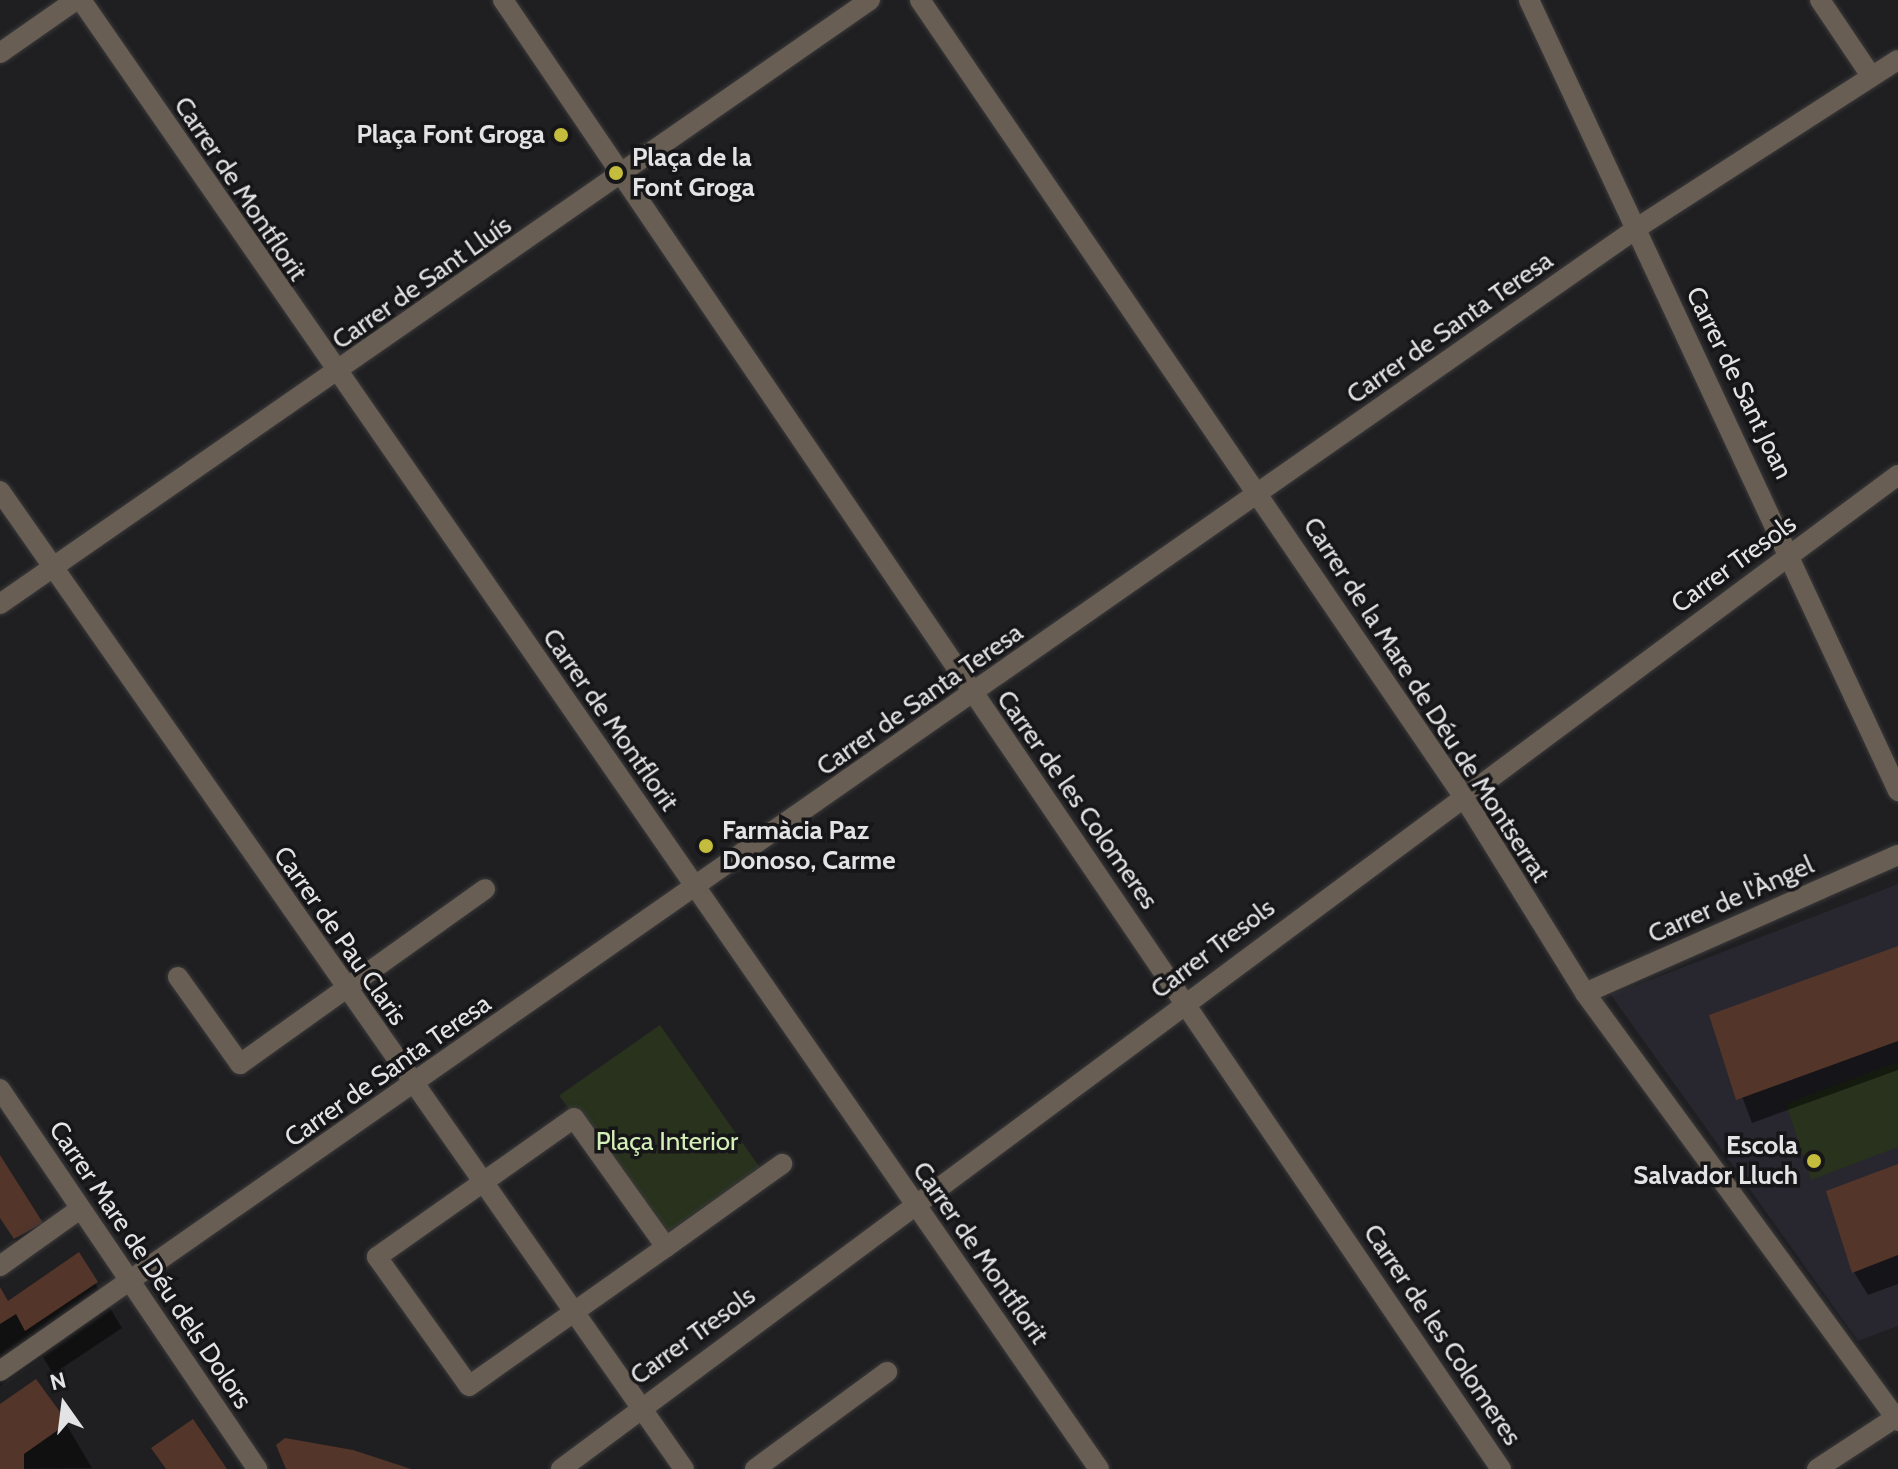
<!DOCTYPE html>
<html>
<head>
<meta charset="utf-8">
<style>
  body { margin:0 }
  #map { position:relative; width:1898px; height:1469px; overflow:hidden; background:#1f1f21; font-family:Cabin,sans-serif }
  div>[style] { position:absolute }
  [style*='--x'] { left:calc(var(--x)*1px); top:calc(var(--y)*1px); width:calc(var(--w)*1px); rotate:calc(var(--a)*1deg) }
  .built>* { inset:0; background:#28272f }
  .green>* { inset:0; background:#28321d; transform-origin:0 0 }
  .shadow>* { inset:0; background:#0007 }
  .building>* { inset:0; background:#54352a }
  .roads { filter:drop-shadow(0 0 2px #3a3a3c) drop-shadow(0 0 2px #3a3a3c) }
  .minor>* { height:20px; margin:-10px; padding:0 10px; transform-origin:10px; border-radius:10px; background:#695e53 }
  .dots>* { width:22px; height:22px; translate:-50% -50%; box-sizing:border-box; border:4px solid #161618; border-radius:50% }
  span { translate:-50% -50%; white-space:nowrap; text-align:center; line-height:1.15; -webkit-text-stroke:7px #161618; paint-order:stroke }
  .poi-label { font-size:26px; color:#e3e2e4; font-weight:700 }
  .right { translate:-100% -50%; text-align:right }
  .left { translate:0 -50%; text-align:left }
  .street-label { font-size:26px; color:#e3e2e4 }
  .park-label { font-size:26px; color:#d4efb7 }
  .north { position:absolute; left:24px; top:1365px; width:80px; height:80px; -webkit-text-stroke:6px #161618; paint-order:stroke; rotate:346deg; font-size:22px; font-weight:700; line-height:32px; text-align:center; color:#e3e2e4 }
  .north::after { content:''; display:block; margin:auto; width:28px; height:36px; background:#e3e2e4; clip-path:polygon(50% 0,100% 100%,50% 72%,0 100%) }
</style>
</head>
<body>
<div id="map">
  <div class="built">
    <div style="clip-path:polygon(1898px 884px,1898px 1326px,1858px 1341px,1611px 995px)"></div>
  </div>
  <div class="green">
    <div style="left:660px;top:1025px;width:174px;height:123px;rotate:55deg"></div>
    <div style="clip-path:polygon(1898px 1062px,1898px 1147px,1811px 1180px,1786px 1104px)"></div>
  </div>
  <div class="shadow">
    <div style="clip-path:polygon(1898px 948px,1898px 1070px,1752px 1123px,1712px 1016px)"></div>
    <div style="clip-path:polygon(0 1159px,50px 1239px,24px 1254px,0 1216px)"></div>
    <div style="clip-path:polygon(1898px 1166px,1898px 1284px,1868px 1295px,1854px 1272px)"></div>
    <div style="clip-path:polygon(78px 1255px,122px 1328px,53px 1374px,43px 1357px,0 1386px,0 1291px,7px 1304px)"></div>
    <div style="clip-path:polygon(0 1408px,66px 1424px,92px 1468px,0 1469px)"></div>
  </div>
  <div class="building">
    <div style="clip-path:polygon(1898px 946px,1898px 1041px,1736px 1100px,1709px 1015px)"></div>
    <div style="clip-path:polygon(0 1155px,43px 1223px,14px 1239px,0 1218px)"></div>
    <div style="clip-path:polygon(1898px 1164px,1898px 1255px,1852px 1273px,1826px 1191px)"></div>
    <div style="clip-path:polygon(79px 1252px,98px 1282px,25px 1331px,16px 1314px,0 1324px,0 1287px,8px 1301px)"></div>
    <div style="clip-path:polygon(36px 1379px,68px 1423px,24px 1454px,24px 1469px,0 1469px,0 1404px)"></div>
    <div style="clip-path:polygon(193px 1419px,227px 1469px,166px 1469px,151px 1448px)"></div>
    <div style="clip-path:polygon(285px 1438px,353px 1450px,411px 1469px,286px 1469px,276px 1445px)"></div>
  </div>
  <div class="roads">
    <div class="minor">
      <div style="--x:81;--y:0;--w:1787;--a:55.28"></div>
      <div style="--x:503;--y:0;--w:1776;--a:55.81"></div>
      <div style="--x:920;--y:0;--w:964;--a:55.7"></div>
      <div style="--x:1463;--y:796;--w:232;--a:58.2"></div>
      <div style="--x:1585;--y:993;--w:530;--a:53.82"></div>
      <div style="--x:1529;--y:0;--w:873;--a:64.99"></div>
      <div style="--x:1820;--y:0;--w:88;--a:56.1"></div>
      <div style="--x:0;--y:53;--w:93;--a:-34.9"></div>
      <div style="--x:0;--y:491;--w:1193;--a:55.03"></div>
      <div style="--x:0;--y:604;--w:1059;--a:-34.77"></div>
      <div style="--x:178;--y:977;--w:107;--a:54.5"></div>
      <div style="--x:240;--y:1064;--w:301;--a:-35.5"></div>
      <div style="--x:1585;--y:993;--w:342;--a:-23.8"></div>
      <div style="--x:0;--y:1089;--w:459;--a:55.9"></div>
      <div style="--x:666;--y:1247;--w:158;--a:-125.5"></div>
      <div style="--x:574;--y:1118;--w:241;--a:144.8"></div>
      <div style="--x:377;--y:1257;--w:158;--a:54.5"></div>
      <div style="--x:469;--y:1386;--w:241;--a:-35.2"></div>
      <div style="--x:666;--y:1247;--w:143;--a:-35.6"></div>
      <div style="--x:0;--y:1266;--w:98;--a:-35.5"></div>
      <div style="--x:0;--y:1371;--w:1997;--a:-34.92"></div>
      <div style="--x:1637;--y:228;--w:310;--a:-32.8"></div>
      <div style="--x:561;--y:1469;--w:1666;--a:-36.63"></div>
      <div style="--x:755;--y:1469;--w:164;--a:-36.3"></div>
      <div style="--x:1817;--y:1469;--w:97;--a:-33.2"></div>
    </div>
  </div>
  <div class="dots">
    <div style="left:561px;top:135px;background:#c4bc3d"></div>
    <div style="left:616px;top:173px;background:#c4bc3d"></div>
    <div style="left:706px;top:846px;background:#c4bc3d"></div>
    <div style="left:1814px;top:1161px;background:#c4bc3d"></div>
  </div>
  <div class="poi-label">
    <span class="right" style="left:545px;top:135px">Plaça Font Groga</span>
    <span class="left" style="left:632px;top:173px">Plaça de la<br>Font Groga</span>
    <span class="left" style="left:722px;top:846px">Farmàcia Paz<br>Donoso, Carme</span>
    <span class="right" style="left:1798px;top:1161px">Escola<br>Salvador Lluch</span>
  </div>
  <div class="street-label">
    <span style="left:240px;top:189px;rotate:56deg">Carrer de Montflorit</span>
    <span style="left:422px;top:283px;rotate:-35deg">Carrer de Sant Lluís</span>
    <span style="left:1450px;top:328px;rotate:-35deg">Carrer de Santa Teresa</span>
    <span style="left:1739px;top:383px;rotate:64deg">Carrer de Sant Joan</span>
    <span style="left:1734px;top:564px;rotate:-36deg">Carrer Tresols</span>
    <span style="left:920px;top:700px;rotate:-35deg">Carrer de Santa Teresa</span>
    <span style="left:1426px;top:700px;rotate:57deg">Carrer de la Mare de Déu de Montserrat</span>
    <span style="left:610px;top:720px;rotate:55deg">Carrer de Montflorit</span>
    <span style="left:1077px;top:800px;rotate:55deg">Carrer de les Colomeres</span>
    <span style="left:1731px;top:900px;rotate:-24deg">Carrer de l'Àngel</span>
    <span style="left:340px;top:936px;rotate:55deg">Carrer de Pau Claris</span>
    <span style="left:1213px;top:949px;rotate:-37deg">Carrer Tresols</span>
    <span style="left:388px;top:1071px;rotate:-35deg">Carrer de Santa Teresa</span>
    <span style="left:980px;top:1253px;rotate:55deg">Carrer de Montflorit</span>
    <span style="left:150px;top:1265px;rotate:56deg">Carrer Mare de Déu dels Dolors</span>
    <span style="left:1442px;top:1335px;rotate:56deg">Carrer de les Colomeres</span>
    <span style="left:693px;top:1336px;rotate:-36deg">Carrer Tresols</span>
  </div>
  <div class="park-label">
    <span style="left:667px;top:1142px">Plaça Interior</span>
  </div>
  <div class="north">N</div>
</div>
</body>
</html>
